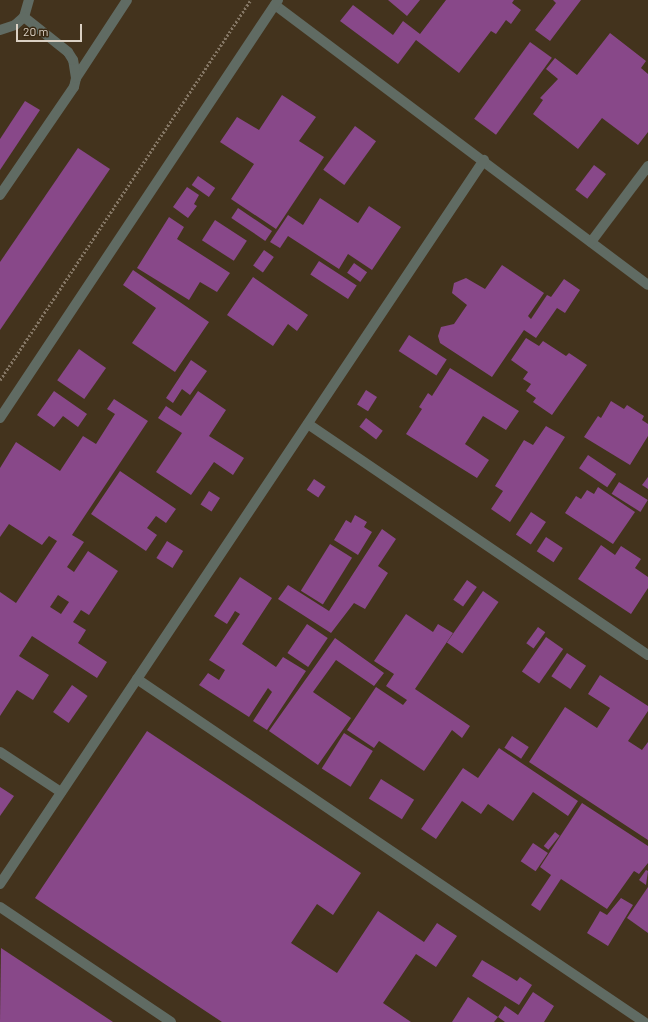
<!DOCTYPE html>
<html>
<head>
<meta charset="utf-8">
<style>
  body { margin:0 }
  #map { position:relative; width:648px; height:1022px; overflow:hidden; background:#43331d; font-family:Barlow,sans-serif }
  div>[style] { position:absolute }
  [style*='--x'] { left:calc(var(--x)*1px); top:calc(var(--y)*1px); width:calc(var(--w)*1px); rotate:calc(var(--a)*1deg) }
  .building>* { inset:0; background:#884889; transform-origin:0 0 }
  .path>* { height:2.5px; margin-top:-1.25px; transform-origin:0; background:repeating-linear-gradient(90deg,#857765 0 2px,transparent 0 4px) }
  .minor>* { height:10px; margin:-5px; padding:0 5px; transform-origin:5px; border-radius:5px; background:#606b63 }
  span { translate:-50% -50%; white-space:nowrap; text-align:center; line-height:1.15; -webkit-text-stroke:3px #392913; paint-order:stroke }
  .scale { position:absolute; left:16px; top:24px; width:66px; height:18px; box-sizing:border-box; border:2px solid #dbd1c4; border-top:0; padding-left:5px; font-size:12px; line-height:14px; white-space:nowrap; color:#dbd1c4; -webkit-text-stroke:3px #392913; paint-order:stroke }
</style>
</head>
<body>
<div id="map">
  <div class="building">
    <div style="clip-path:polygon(388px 0,420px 0,407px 16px)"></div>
    <div style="clip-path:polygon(446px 0,514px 0,512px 3px,521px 10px,511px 24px,506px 20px,496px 34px,491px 31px,459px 73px,416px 40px,398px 64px,340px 21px,353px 5px,393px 35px,403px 21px,420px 34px)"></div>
    <div style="clip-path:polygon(553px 0,581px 0,550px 41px,535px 30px,556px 3px)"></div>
    <div style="clip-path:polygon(610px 33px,646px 61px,641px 68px,648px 74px,648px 132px,638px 145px,602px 118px,578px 149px,533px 114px,543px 100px,540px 98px,558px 79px,546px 69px,555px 58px,577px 75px)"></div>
    <div style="left:530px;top:42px;width:27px;height:95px;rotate:36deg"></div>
    <div style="clip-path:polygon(282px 95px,316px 117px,299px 141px,324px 157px,276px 229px,231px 199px,254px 164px,220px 142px,237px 117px,259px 130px)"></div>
    <div style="clip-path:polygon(25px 101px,40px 110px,0 170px,0 139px)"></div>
    <div style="left:355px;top:126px;width:26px;height:54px;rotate:36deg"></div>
    <div style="clip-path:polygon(78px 148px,110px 169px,0 330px,0 262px)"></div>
    <div style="left:594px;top:165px;width:15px;height:31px;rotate:37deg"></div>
    <div style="left:198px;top:176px;width:21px;height:11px;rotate:35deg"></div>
    <div style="clip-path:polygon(187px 187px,199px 195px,194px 204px,197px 206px,188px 218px,173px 207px)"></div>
    <div style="clip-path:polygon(320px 198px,358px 223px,369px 206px,401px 227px,372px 270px,348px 254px,339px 269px,288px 236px,280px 248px,270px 242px,288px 215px,303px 225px)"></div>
    <div style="left:238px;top:208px;width:41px;height:12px;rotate:34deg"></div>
    <div style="clip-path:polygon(169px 217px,184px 227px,177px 239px,230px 273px,217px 292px,200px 282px,189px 300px,137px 268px)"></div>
    <div style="left:215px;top:220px;width:38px;height:24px;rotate:33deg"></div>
    <div style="left:264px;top:250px;width:12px;height:19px;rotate:35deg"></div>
    <div style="left:319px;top:261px;width:45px;height:16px;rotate:33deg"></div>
    <div style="left:354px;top:263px;width:16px;height:12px;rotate:35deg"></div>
    <div style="clip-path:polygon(502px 265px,544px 293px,528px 316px,531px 319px,547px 295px,551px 297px,564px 279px,580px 290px,565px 313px,557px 308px,536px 338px,524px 330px,492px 377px,440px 343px,438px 336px,441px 327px,454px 324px,467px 305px,452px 293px,454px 283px,466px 278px,485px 289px)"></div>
    <div style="clip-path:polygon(133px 270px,209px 322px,175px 372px,132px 343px,156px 308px,123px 285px)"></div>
    <div style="clip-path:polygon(253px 277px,308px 315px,297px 331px,288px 324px,273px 346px,227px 315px)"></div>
    <div style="left:409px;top:335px;width:45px;height:19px;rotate:33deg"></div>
    <div style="clip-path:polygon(526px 338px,539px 346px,543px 341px,566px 356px,569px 353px,587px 365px,552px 415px,533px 402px,536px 398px,526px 391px,531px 384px,523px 379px,528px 372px,511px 360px)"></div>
    <div style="left:79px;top:349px;width:33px;height:38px;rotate:35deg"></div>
    <div style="clip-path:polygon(191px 360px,207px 371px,190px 395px,182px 389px,173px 403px,166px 398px)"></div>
    <div style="clip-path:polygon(450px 368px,519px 411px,506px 430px,483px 416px,465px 444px,489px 460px,477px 478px,406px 434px,422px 409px,419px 407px,428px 393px,432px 396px)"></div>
    <div style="left:366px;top:390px;width:13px;height:17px;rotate:32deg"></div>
    <div style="clip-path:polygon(54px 391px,87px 414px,78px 427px,63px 416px,54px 427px,37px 415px)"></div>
    <div style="clip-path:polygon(198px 391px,226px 410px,209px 436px,244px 458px,233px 475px,214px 462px,191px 495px,156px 472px,182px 433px,158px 418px,166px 406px,181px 416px)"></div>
    <div style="clip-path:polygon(evenodd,114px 399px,148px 421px,72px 535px,84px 542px,67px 567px,74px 572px,88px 551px,118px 571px,89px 615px,81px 610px,73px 622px,86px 630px,78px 643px,107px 662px,97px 678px,32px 636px,19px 656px,49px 675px,33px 700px,17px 690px,0 716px,0 592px,16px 603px,57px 541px,49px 536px,42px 545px,9px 524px,0 537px,0 468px,16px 442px,60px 471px,83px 436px,96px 444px,115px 414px,107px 409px,114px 399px,58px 595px,69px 602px,61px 614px,50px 607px,58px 595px)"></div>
    <div style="clip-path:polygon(611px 401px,624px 409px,627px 405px,644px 416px,642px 420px,648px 424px,648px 436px,630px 465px,584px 437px,598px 416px,601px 418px)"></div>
    <div style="left:366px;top:418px;width:21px;height:11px;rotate:37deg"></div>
    <div style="clip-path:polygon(546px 426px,565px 437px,510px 522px,491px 509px,503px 491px,495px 486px,524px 440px,533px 445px)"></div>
    <div style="left:588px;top:455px;width:34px;height:16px;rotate:34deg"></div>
    <div style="clip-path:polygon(120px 471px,176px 509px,166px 523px,156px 516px,147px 528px,157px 535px,146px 551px,91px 514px)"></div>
    <div style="clip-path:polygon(648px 477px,648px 489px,642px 485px)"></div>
    <div style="left:314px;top:479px;width:14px;height:13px;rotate:34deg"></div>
    <div style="left:619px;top:482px;width:34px;height:14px;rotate:32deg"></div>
    <div style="clip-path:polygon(598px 487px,635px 512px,613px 544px,565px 513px,576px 496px,581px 499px,587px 490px,594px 494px)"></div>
    <div style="left:209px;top:491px;width:13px;height:16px;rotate:32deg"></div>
    <div style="left:531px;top:512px;width:18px;height:27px;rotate:34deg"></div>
    <div style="clip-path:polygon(355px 515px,367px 522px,364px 527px,372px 532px,358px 555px,334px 540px,346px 520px,351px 523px)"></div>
    <div style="clip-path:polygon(382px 529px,396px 539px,378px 566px,388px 573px,365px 609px,354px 603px,331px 633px,278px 599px,288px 585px,329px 611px)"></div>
    <div style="left:546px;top:537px;width:20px;height:17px;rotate:33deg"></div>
    <div style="left:167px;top:541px;width:19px;height:20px;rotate:32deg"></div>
    <div style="left:330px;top:544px;width:26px;height:55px;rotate:32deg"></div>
    <div style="clip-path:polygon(601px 545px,615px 555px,621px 546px,641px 559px,635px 568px,648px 577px,648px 588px,631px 614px,578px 579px)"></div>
    <div style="clip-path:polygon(240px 577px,272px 598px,242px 644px,276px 667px,283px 657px,306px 671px,267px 730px,253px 721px,272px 692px,268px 688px,249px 717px,199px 685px,208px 673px,219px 680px,225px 670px,209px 660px,240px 614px,235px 611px,227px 624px,214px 616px)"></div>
    <div style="left:467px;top:580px;width:12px;height:24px;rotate:35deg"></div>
    <div style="left:483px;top:591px;width:19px;height:63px;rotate:35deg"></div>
    <div style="clip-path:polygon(406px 614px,433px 632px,438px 624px,453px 633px,415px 689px,470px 726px,462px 738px,452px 730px,424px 771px,379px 741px,374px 748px,347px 730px,376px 687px,403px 705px,407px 700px,386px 686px,394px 674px,374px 661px)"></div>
    <div style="left:307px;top:624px;width:25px;height:35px;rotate:34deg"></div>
    <div style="left:538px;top:627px;width:9px;height:20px;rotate:36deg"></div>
    <div style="left:546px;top:637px;width:21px;height:42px;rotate:35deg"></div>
    <div style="clip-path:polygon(335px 638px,384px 673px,374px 686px,336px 660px,313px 692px,351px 718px,318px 765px,269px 731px)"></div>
    <div style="left:567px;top:653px;width:23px;height:28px;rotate:34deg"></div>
    <div style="clip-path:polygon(600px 675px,648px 706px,648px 711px,628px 741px,642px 750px,648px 742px,648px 840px,529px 762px,565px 707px,597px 728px,610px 708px,588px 694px)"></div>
    <div style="left:72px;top:685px;width:19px;height:33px;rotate:35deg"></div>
    <div style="clip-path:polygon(147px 731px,361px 873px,333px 915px,317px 904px,291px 943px,337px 973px,378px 911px,424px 942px,437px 923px,457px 936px,436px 967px,416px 954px,383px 1003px,411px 1022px,222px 1022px,35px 898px)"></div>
    <div style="left:344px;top:733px;width:34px;height:42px;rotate:32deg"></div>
    <div style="left:512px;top:736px;width:20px;height:14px;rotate:33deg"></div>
    <div style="clip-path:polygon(499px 748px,578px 801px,568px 816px,533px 792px,513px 821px,488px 804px,481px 814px,462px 801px,436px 839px,421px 829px,463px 768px,478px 778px)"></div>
    <div style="left:381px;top:779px;width:39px;height:23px;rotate:32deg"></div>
    <div style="clip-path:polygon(0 787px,14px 796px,0 816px)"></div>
    <div style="clip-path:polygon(582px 803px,648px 846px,648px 863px,639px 874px,634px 871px,607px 909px,561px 879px,540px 911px,531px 905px,551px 875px,540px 867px)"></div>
    <div style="left:555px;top:832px;width:6px;height:18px;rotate:39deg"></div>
    <div style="left:533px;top:843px;width:18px;height:22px;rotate:34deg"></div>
    <div style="clip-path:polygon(646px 870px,648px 871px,646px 885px,639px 880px)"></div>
    <div style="clip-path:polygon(648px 887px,648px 933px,627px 918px)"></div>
    <div style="clip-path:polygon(621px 898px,633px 905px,608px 946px,587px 933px,600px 911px,607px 915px)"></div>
    <div style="clip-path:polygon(1px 948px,113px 1022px,0 1022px)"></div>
    <div style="clip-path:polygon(482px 960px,517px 981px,520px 977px,532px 985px,519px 1005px,472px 976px)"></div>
    <div style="clip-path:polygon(533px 992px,554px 1006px,544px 1022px,505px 1022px,498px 1017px,505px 1006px,518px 1015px)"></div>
    <div style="clip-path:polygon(468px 997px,498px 1017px,494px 1022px,452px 1022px)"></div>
  </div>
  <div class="path">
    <div style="--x:0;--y:380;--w:455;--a:-56.6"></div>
  </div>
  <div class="minor">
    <div style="--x:275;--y:5;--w:466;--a:36.9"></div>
    <div style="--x:0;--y:30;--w:16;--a:-18"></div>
    <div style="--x:15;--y:25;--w:12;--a:-42"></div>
    <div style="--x:24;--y:17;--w:18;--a:-74"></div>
    <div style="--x:76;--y:78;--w:93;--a:-56.8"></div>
    <div style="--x:0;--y:195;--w:131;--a:-55.6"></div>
    <div style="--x:74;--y:87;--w:9;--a:-77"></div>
    <div style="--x:76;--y:78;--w:18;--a:-99"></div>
    <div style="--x:73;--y:60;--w:9;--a:-122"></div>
    <div style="--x:68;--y:52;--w:56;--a:-141.5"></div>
    <div style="--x:591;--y:242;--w:95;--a:-53.1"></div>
    <div style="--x:0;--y:418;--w:502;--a:-56.37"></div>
    <div style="--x:308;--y:424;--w:411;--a:34.2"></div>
    <div style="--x:137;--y:679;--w:612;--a:34.08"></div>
    <div style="--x:0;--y:752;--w:73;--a:33.3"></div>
    <div style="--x:0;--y:884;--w:871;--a:-56.24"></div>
    <div style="--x:0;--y:907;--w:206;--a:33.9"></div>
  </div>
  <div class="scale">20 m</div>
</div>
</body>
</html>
